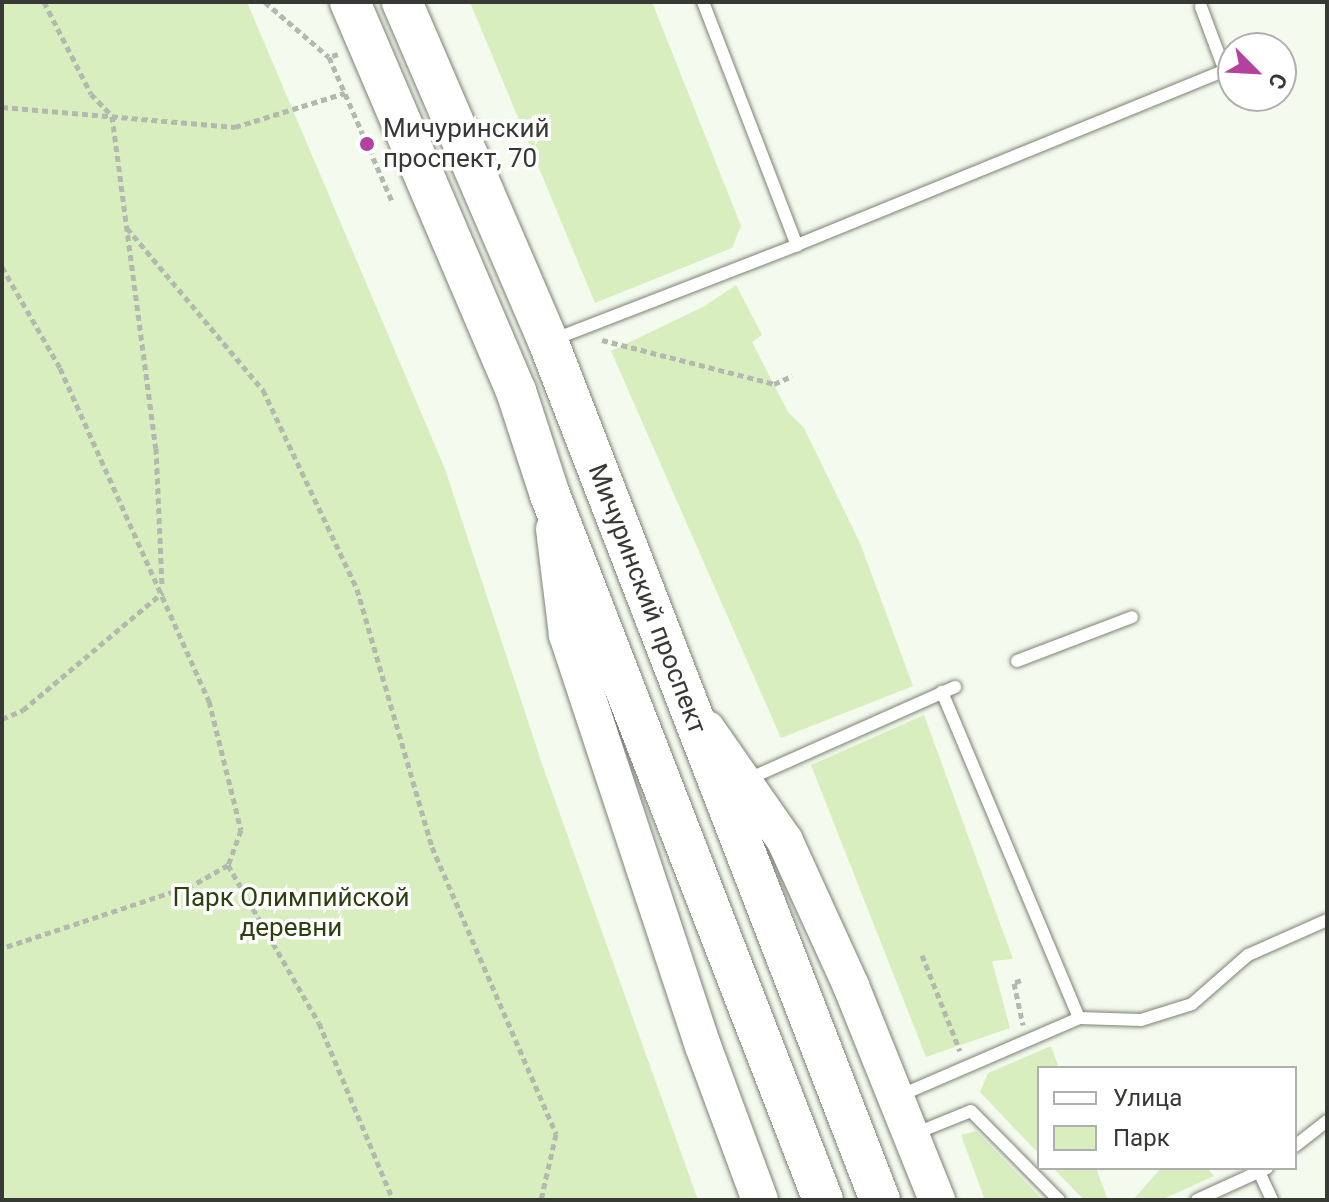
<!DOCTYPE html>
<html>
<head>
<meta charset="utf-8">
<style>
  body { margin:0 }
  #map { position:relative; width:1329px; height:1202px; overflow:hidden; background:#f4faed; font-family:Roboto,sans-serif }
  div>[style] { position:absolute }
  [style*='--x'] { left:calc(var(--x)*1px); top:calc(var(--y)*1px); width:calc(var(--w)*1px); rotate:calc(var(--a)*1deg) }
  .green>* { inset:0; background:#d8eebe }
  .path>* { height:5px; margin-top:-2.5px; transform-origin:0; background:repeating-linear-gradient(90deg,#b4b9af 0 6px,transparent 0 10px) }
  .roads { filter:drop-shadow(0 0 2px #7c8175) drop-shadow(0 0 2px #7c8175) }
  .service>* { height:12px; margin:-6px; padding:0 6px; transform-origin:6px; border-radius:6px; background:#fff }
  .secondary>* { height:36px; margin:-18px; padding:0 18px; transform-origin:18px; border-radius:18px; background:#fff }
  .primary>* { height:40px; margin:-20px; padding:0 20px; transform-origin:20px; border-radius:20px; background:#fff }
  .dots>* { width:22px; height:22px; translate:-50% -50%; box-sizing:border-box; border:4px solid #fff; border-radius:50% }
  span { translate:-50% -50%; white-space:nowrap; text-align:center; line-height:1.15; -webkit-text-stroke:7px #fff; paint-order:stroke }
  .poi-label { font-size:26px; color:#373934 }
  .left { translate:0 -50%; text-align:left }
  .street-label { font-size:26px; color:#373934 }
  .park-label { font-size:26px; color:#2e4010 }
  .frame { position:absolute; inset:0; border:4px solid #373934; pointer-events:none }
  .legend { position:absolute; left:1037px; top:1066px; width:260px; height:104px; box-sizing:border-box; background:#fff; border:2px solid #afb0ae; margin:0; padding:10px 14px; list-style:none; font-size:24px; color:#373934 }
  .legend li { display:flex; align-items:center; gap:16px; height:40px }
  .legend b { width:40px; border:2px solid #afb0ae }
  .north { position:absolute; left:1217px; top:32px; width:80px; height:80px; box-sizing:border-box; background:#fff; border:2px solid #afb0ae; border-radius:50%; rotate:114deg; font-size:22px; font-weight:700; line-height:32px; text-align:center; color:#373934 }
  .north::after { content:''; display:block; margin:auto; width:28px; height:36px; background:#b4419b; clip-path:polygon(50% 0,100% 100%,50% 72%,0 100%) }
</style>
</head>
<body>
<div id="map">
  <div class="green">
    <div style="clip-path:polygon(2px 2px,247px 2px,445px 469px,542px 764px,698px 1200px,2px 1200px)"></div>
    <div style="clip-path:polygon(470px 2px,652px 2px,741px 226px,732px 248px,595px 303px)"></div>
    <div style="clip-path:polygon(736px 285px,762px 335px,752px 342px,788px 412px,804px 428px,860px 543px,913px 686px,781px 738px,611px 351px,703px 307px)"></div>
    <div style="clip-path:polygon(924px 715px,1013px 959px,992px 961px,1010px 1028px,926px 1057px,811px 765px)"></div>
    <div style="clip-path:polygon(1051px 1046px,1059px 1068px,1039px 1068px,1039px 1154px,980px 1092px,988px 1073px)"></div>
    <div style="clip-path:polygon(976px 1131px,1043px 1200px,985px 1200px,961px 1135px)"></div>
    <div style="clip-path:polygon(1053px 1168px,1096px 1168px,1108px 1200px,1084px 1200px)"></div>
    <div style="clip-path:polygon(1161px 1168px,1208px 1168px,1214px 1176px,1161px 1200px,1133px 1200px)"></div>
  </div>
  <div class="path">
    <div style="--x:44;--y:2;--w:103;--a:62.9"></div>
    <div style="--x:91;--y:94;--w:30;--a:46"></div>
    <div style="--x:112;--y:116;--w:335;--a:82.5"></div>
    <div style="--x:156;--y:448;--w:139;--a:87.5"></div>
    <div style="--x:265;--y:2;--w:84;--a:40.7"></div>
    <div style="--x:338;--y:54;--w:9;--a:162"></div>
    <div style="--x:329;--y:57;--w:157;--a:66.4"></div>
    <div style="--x:2;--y:107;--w:234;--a:4.9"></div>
    <div style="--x:235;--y:127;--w:115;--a:-17.2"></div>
    <div style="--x:127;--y:228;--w:212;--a:50"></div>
    <div style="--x:263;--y:390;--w:220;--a:64.7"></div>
    <div style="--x:357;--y:589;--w:269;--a:73.8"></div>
    <div style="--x:432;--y:847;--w:313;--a:66.6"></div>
    <div style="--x:556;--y:1134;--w:68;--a:102.8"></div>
    <div style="--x:2;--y:267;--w:116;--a:60.1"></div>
    <div style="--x:60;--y:368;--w:365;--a:65.9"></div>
    <div style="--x:209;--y:701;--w:133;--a:76.1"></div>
    <div style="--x:241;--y:830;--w:37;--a:110"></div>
    <div style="--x:228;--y:865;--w:40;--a:150.3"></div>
    <div style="--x:193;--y:885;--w:201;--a:161.7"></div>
    <div style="--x:602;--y:340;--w:178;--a:14.3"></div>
    <div style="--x:774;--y:384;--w:20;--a:-24"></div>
    <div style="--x:2;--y:719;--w:23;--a:-23"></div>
    <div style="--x:23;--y:710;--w:183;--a:-40.1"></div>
    <div style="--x:228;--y:865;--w:182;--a:60.1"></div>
    <div style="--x:319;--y:1023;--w:192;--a:67.3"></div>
    <div style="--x:922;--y:955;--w:103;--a:68.4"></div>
    <div style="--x:1021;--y:980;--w:8;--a:157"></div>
    <div style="--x:1014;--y:983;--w:43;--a:77.9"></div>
  </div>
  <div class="roads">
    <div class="service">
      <div style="--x:703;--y:2;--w:261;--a:68.9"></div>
      <div style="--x:797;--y:245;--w:471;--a:-22.2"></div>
      <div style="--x:1201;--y:7;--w:68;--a:69.4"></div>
      <div style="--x:555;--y:339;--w:260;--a:-21.2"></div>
      <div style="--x:1017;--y:661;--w:123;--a:-20.9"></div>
      <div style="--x:746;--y:780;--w:229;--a:-24"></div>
      <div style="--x:1079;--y:1018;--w:62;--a:1.8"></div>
      <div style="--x:1141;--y:1020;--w:53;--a:-17.4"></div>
      <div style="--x:1192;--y:1004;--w:74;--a:-41.2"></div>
      <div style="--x:1248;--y:955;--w:86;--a:-23.9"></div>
      <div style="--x:899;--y:1096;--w:196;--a:-23.4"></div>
      <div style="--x:1079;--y:1018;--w:354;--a:-112.8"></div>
      <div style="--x:914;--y:1134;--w:61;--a:-22"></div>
      <div style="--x:971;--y:1111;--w:125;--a:45.3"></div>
      <div style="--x:1295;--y:1146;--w:41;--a:-38"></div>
      <div style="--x:1260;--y:1174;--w:29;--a:65"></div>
      <div style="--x:1197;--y:1200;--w:77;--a:-24.6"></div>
    </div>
    <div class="secondary">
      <div style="--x:554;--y:529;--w:107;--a:83"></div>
      <div style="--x:567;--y:635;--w:433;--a:71.7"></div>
      <div style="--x:703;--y:1046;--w:164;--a:69.7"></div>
      <div style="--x:707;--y:729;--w:136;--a:55.1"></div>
      <div style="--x:785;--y:841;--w:159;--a:65.5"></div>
      <div style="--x:851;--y:986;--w:231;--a:68.1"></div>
    </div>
    <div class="primary">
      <div style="--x:350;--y:2;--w:423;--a:66.9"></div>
      <div style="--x:516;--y:391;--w:109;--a:71.9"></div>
      <div style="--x:550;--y:495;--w:756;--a:68.83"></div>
      <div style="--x:402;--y:2;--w:369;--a:66.7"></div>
      <div style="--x:548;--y:341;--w:921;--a:68.87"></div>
    </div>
  </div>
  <div class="dots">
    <div style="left:367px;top:144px;background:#b4419b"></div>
  </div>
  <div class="poi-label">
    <span class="left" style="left:383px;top:144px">Мичуринский<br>проспект, 70</span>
  </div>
  <div class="street-label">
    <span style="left:647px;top:599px;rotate:69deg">Мичуринский проспект</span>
  </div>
  <div class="park-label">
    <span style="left:291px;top:913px">Парк Олимпийской<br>деревни</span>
  </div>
  <div class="frame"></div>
  <ul class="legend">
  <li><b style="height:10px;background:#fff"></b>Улица</li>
  <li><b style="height:22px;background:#d8eebe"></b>Парк</li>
  </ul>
  <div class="north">С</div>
</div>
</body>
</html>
